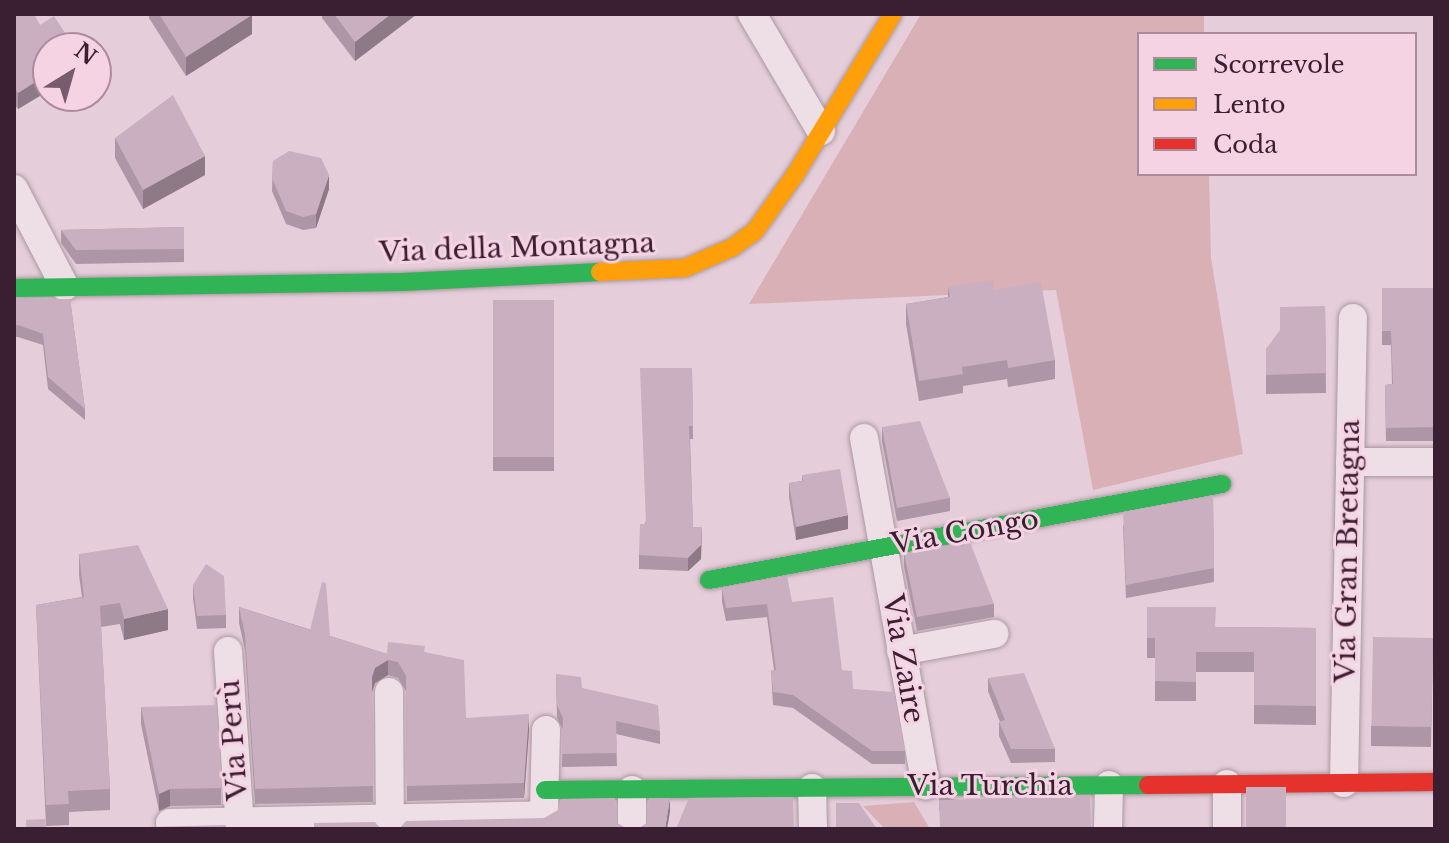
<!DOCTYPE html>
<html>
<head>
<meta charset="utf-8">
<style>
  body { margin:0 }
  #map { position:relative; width:1449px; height:843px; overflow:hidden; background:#e5ced9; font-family:"Libre Baskerville",serif }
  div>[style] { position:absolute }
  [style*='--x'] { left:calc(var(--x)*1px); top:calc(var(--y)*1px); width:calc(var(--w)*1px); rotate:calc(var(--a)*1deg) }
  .green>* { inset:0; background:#d8b0b6 }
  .roads { filter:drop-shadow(0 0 2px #aa97a1) drop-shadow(0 0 2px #aa97a1) }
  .street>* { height:28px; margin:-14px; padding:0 14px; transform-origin:14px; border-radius:14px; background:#eedfe6 }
  .fast>* { height:18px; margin:-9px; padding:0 9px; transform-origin:9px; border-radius:9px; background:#30b455 }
  .slow>* { height:18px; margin:-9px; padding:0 9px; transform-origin:9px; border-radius:9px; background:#ff9f0a }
  .jam>* { height:18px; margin:-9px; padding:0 9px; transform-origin:9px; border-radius:9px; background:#e5322d }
  .wall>* { inset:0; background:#ad96a5; transform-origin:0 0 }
  .shaded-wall>* { inset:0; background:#8d7a86 }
  .building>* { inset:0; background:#c9afc0; transform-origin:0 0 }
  span { translate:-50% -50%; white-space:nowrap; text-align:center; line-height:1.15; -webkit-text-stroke:6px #f6d3e3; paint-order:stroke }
  .street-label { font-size:28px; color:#3a1e31 }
  .frame { position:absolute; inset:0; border:16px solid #3a1e31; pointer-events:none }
  .legend { position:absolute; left:1137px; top:32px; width:280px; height:144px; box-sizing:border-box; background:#f6d3e3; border:2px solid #ab8b9c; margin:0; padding:10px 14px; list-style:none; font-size:24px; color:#3a1e31 }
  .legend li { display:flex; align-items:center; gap:16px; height:40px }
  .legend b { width:40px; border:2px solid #ab8b9c }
  .north { position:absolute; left:32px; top:32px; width:80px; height:80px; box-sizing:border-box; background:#f6d3e3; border:2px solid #ab8b9c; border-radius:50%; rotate:37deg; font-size:22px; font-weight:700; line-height:32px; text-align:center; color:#3a1e31 }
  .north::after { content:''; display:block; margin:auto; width:28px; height:36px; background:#765c6c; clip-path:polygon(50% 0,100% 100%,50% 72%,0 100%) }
</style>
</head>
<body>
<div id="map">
  <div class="green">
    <div style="clip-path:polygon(921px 14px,1204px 14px,1204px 34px,1139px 34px,1139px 174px,1209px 174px,1211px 258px,1243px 454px,1093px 490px,1056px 290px,749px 304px)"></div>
    <div style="clip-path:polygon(914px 802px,930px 829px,885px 829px,863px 806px)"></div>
  </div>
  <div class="roads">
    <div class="street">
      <div style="--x:752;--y:14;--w:136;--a:59.5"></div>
      <div style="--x:14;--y:189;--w:110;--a:62.5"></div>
      <div style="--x:864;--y:438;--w:353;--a:79.9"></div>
      <div style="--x:1350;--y:462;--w:85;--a:0"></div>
      <div style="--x:228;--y:651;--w:178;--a:86.1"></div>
      <div style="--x:901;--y:651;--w:95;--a:-10.4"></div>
      <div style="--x:389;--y:692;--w:137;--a:89.6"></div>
      <div style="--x:1344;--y:783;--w:465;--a:-88.9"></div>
      <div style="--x:812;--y:788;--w:41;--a:88.6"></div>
      <div style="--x:632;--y:790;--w:39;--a:90"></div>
      <div style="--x:544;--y:808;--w:78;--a:-88.5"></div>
      <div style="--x:170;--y:823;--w:374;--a:-1.2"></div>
      <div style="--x:1108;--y:829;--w:44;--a:-88.7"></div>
      <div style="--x:1227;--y:829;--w:45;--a:-90"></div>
    </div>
    <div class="fast">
      <div style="--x:14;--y:288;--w:389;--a:-0.9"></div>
      <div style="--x:403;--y:282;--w:197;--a:-2.9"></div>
      <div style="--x:709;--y:580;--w:522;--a:-10.6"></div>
      <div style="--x:545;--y:790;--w:603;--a:-0.48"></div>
    </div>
    <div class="slow">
      <div style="--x:600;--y:272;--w:85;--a:-2.7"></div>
      <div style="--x:685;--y:268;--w:52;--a:-23.6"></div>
      <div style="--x:733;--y:247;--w:27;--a:-36"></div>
      <div style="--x:755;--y:231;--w:69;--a:-54.5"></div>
      <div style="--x:795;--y:175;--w:188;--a:-58.7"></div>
    </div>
    <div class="jam">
      <div style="--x:1148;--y:785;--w:287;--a:-0.6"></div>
    </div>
  </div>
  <div class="wall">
    <div style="clip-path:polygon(14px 14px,48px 48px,48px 91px,18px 109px,14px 104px)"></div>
    <div style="clip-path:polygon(149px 14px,251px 14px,252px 34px,186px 76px,149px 18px)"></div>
    <div style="clip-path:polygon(322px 14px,417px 14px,355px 61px,322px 18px)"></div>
    <div style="clip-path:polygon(115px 138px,205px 175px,143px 209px,115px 158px)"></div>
    <div style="clip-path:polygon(273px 161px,329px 189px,316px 228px,303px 230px,286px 224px,272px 191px)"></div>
    <div style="clip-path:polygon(184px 227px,184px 262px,76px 264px,61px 243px,61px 230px)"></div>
    <div style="clip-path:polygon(948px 287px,994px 290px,1055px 360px,1055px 379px,1008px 387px,1007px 379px,963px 386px,963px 393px,919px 401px,906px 324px,906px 304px,948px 297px)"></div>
    <div style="clip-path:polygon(1382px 288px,1435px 288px,1435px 441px,1386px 441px,1385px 385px,1392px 384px,1391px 345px,1382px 345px)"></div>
    <div style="clip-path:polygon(14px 299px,70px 299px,85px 409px,85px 420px,48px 389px,43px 345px,18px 337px,14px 337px)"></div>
    <div style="left:493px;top:300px;width:61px;height:171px"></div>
    <div style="clip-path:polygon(1325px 306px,1326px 393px,1266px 394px,1266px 349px)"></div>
    <div style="clip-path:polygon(692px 368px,693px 439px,690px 439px,693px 527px,701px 559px,688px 571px,639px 569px,639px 555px,645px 524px)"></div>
    <div style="clip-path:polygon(882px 427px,950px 498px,950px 511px,897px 521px,882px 441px)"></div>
    <div style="clip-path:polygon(802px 475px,848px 529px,796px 540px,789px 497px,789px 483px,802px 481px)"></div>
    <div style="clip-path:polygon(1213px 496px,1214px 582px,1126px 598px,1123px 526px)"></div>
    <div style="clip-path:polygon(904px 553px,994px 604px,994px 617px,917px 631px,904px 567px)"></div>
    <div style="clip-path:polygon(79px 554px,168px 630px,124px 640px,120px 624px,101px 627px,110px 789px,110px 810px,69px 812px,69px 825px,46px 826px,36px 605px,82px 597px,79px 575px)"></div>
    <div style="clip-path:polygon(193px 585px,226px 615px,226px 628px,197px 629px,193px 598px)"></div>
    <div style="clip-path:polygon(722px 589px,792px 602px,842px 670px,853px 689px,905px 751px,905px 764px,872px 764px,793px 708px,773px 705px,771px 670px,774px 670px,767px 617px,726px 621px,722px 602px)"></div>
    <div style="clip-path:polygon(239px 607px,387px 654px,425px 652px,466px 718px,529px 730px,524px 798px,407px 801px,406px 691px,398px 678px,388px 675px,375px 683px,372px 692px,373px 802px,255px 804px,245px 650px,239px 623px)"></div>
    <div style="clip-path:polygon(1147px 607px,1216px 627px,1316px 628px,1316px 725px,1254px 724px,1254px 672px,1196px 672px,1196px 701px,1155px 701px,1155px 658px,1147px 658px)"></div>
    <div style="clip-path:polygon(1433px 638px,1431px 747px,1371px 746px,1371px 726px)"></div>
    <div style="clip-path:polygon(556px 674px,660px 731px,660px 744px,616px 734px,617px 766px,562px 767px,563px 730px,557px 718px)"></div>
    <div style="clip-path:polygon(988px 678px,1055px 749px,1055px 762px,1011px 763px,999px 736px,999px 722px,1000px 722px,988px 691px)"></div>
    <div style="clip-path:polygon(141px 707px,221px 788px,221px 805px,170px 806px,159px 811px,141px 724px)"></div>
    <div style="clip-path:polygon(939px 796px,1091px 829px,948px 829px,939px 809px)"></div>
  </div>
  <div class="shaded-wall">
    <div style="clip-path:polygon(391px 14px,417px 14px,355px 61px,355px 42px)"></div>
    <div style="clip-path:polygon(252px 15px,252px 34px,186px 76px,186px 57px)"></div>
    <div style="clip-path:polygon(48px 74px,48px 91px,18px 109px,18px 93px)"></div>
    <div style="clip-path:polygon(205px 156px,205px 175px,143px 209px,143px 190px)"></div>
    <div style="clip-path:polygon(329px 175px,329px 189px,316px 228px,316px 214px)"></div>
    <div style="clip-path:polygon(848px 515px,848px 529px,796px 540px,796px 527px)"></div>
    <div style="clip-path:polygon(702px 527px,701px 559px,688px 571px,688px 558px)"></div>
    <div style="clip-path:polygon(168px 609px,168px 630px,124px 640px,124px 619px)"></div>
    <div style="clip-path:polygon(388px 660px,388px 675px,375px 683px,372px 692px,372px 677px,375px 668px)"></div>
    <div style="clip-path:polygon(529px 714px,529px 730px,524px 798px,524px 783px)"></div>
    <div style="clip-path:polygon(170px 789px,170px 806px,159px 811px,159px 794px)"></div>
    <div style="clip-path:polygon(670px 798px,670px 812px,667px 829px,665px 829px)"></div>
  </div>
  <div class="building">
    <div style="clip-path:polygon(14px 14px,34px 14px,40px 25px,54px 16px,75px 48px,48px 48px,48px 74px,18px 93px,14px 87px)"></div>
    <div style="clip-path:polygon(159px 14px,251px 14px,252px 15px,186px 57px)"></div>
    <div style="clip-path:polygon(334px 14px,391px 14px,355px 42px)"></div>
    <div style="clip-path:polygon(173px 95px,205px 156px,143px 190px,115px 138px)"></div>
    <div style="clip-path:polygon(289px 151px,321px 158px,329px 175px,316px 214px,303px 217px,286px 211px,272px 178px,273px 161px)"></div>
    <div style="clip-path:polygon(184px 227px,184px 249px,76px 250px,61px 230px)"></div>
    <div style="clip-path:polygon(993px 280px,994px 290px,1041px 282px,1055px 360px,1008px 368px,1007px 360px,962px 367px,963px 374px,919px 381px,906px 304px,950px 297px,948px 287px)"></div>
    <div style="clip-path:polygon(1382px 288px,1435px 288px,1435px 427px,1386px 428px,1385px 385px,1393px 384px,1391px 331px,1382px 331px)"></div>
    <div style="clip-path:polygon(14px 299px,70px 299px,85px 409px,48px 377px,43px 334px,18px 325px,14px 325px)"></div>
    <div style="left:493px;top:300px;width:61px;height:157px"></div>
    <div style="clip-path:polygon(1325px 306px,1326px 373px,1266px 375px,1266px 349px,1280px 330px,1280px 307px)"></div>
    <div style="clip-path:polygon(640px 368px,692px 368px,693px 426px,689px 426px,693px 527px,702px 527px,701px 545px,688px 558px,639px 555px,640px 524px,646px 524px)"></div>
    <div style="clip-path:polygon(920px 421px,950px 498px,897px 508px,882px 427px)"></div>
    <div style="clip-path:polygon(840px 469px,848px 515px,796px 527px,789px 483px,803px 481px,802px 475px)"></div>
    <div style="clip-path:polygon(1213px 496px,1214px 568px,1126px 585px,1123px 512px)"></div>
    <div style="clip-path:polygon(970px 542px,994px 604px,917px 617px,904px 553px)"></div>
    <div style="clip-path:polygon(138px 545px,168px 609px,124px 619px,120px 603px,100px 606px,110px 789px,68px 791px,69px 804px,46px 805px,36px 605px,84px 597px,79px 554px)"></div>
    <div style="clip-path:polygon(206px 564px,224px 576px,226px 615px,197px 616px,193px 585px)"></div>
    <div style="clip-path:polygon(787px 576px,792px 602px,833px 597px,842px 670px,852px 671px,853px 689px,894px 692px,905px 751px,872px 751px,793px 695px,773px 692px,771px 670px,776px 670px,767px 604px,726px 608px,722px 589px)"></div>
    <div style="clip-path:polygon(322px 582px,326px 583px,330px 636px,387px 654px,388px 642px,425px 646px,424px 652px,464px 660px,466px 718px,529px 714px,524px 783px,407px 786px,406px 676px,398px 662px,388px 660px,375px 668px,372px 677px,373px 786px,255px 789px,245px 635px,239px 607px,310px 630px)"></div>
    <div style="clip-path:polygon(1147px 607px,1216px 607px,1215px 627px,1316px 628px,1316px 706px,1254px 705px,1254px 652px,1196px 652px,1196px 682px,1155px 681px,1155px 638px,1147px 638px)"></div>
    <div style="left:1373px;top:637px;width:60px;height:89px;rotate:1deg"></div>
    <div style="clip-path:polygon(1024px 673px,1055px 749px,1011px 749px,999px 722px,1005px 720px,988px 678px)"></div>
    <div style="clip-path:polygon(556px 674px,581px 677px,582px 688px,658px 705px,660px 731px,616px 721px,617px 753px,562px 754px,563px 718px,557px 705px)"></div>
    <div style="clip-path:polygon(216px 705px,221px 788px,170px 789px,159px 794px,141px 707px)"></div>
    <div style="left:1246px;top:787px;width:40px;height:42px"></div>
    <div style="left:1090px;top:795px;width:34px;height:151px;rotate:88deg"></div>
    <div style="clip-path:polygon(793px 797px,794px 829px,676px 829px,689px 798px)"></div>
    <div style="clip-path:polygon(615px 798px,617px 823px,628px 829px,399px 829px,406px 821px,544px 818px,558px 810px,561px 799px)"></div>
    <div style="clip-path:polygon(649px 798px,670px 798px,665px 829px,637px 829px,647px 823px)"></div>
    <div style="clip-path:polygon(836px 803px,859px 803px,877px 829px,836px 829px)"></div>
    <div style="clip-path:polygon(45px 819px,46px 829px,26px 829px,26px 820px)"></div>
    <div style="clip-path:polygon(375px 822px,381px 829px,314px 829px,314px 823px)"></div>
    <div style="clip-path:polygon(226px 825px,226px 829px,147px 829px,147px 827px)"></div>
  </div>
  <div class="street-label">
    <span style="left:517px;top:248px;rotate:-2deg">Via della Montagna</span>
    <span style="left:965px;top:532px;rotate:-10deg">Via Congo</span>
    <span style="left:1348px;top:551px;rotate:-89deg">Via Gran Bretagna</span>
    <span style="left:903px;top:659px;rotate:80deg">Via Zaire</span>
    <span style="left:234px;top:740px;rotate:-94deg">Via Perù</span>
    <span style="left:990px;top:786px">Via Turchia</span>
  </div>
  <div class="frame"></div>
  <ul class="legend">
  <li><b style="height:10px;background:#30b455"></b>Scorrevole</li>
  <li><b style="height:10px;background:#ff9f0a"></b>Lento</li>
  <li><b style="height:10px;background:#e5322d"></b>Coda</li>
  </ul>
  <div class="north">N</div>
</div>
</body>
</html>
